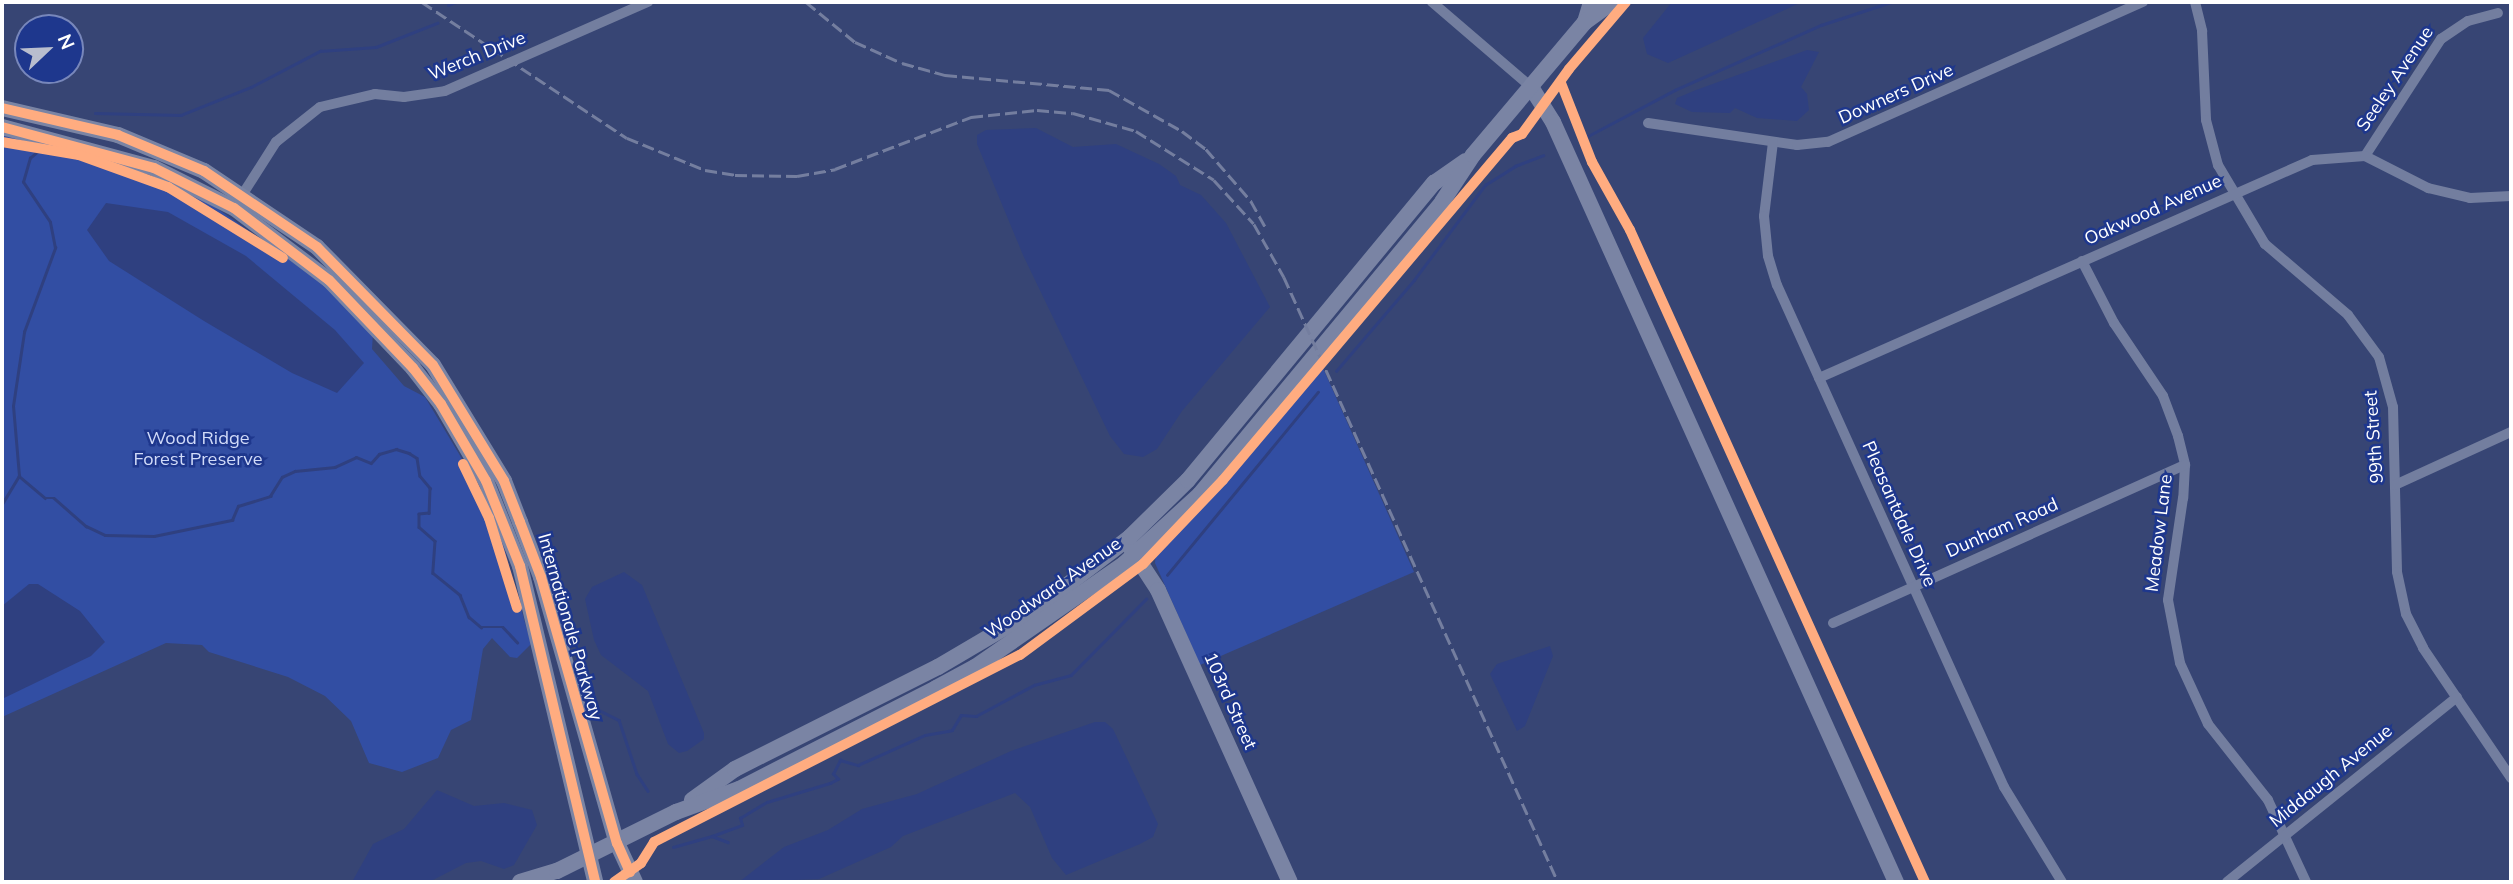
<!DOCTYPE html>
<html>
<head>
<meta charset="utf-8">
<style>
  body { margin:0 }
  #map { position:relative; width:2513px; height:884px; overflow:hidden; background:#374574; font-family:Mulish,sans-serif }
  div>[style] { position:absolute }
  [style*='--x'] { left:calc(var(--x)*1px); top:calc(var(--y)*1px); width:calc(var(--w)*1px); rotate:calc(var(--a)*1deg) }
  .green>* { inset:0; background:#324ea3 }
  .water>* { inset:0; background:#2f4080 }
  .stream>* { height:2.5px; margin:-1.25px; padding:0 1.25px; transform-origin:1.25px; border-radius:1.25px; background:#2f4080 }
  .street>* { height:10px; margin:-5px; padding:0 5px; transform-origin:5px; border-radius:5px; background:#737e9f }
  .secondary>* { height:16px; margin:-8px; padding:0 8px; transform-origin:8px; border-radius:8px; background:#7a84a4 }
  .rail>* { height:2.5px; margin-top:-1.25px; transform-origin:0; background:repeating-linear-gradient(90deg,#747e9f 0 12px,transparent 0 17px) }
  .cycleway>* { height:10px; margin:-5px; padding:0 5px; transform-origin:5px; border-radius:5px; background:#ffac80 }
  span { translate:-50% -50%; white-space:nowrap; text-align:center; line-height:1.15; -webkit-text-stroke:5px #1e378d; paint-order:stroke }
  .street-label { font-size:18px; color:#fff }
  .park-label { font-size:18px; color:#d1dbf9 }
  .frame { position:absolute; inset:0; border:4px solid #fff; pointer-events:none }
  .north { position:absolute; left:14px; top:14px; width:70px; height:70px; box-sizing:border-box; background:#1e378d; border:2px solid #7887bb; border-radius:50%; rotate:67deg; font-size:19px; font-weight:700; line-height:28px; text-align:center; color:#fff }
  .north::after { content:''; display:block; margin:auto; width:24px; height:32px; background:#b9bece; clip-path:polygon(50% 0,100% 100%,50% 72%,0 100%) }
</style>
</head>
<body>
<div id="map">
  <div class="green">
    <div style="clip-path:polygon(2px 135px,133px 168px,211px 204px,322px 283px,373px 333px,372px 349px,404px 386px,425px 397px,468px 469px,501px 537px,531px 644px,517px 658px,510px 657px,492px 638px,483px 649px,471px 720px,451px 730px,438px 758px,402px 772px,369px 763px,351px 721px,325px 696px,288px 677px,209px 652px,202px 645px,166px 643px,2px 717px)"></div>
    <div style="clip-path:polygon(1322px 366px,1414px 572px,1200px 665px,1155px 563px,1156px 552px)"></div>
  </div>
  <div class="water">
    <div style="clip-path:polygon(1672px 2px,1802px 2px,1668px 63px,1647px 54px,1643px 38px)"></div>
    <div style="clip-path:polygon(1807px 50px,1819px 52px,1801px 87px,1807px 94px,1809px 110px,1797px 121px,1757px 118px,1735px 108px,1730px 113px,1692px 112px,1675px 104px,1677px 98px,1696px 90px)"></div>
    <div style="clip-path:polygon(1036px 128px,1073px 147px,1116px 144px,1159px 164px,1176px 176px,1180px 185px,1201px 195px,1226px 223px,1270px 307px,1182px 411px,1157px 449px,1143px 457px,1124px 454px,1110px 436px,1023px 255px,977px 144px,977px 135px,986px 130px)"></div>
    <div style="clip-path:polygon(106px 203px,168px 212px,246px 256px,335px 330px,364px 363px,337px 393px,292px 373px,204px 321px,109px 261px,87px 230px)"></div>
    <div style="clip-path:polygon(624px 572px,642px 585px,704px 733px,704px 739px,687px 751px,679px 753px,668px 744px,648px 691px,601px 655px,594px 640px,585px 599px,592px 587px)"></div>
    <div style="clip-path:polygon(29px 584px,38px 584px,80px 611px,105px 642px,91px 656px,2px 699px,2px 606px)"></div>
    <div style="clip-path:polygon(1550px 646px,1553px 656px,1525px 726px,1517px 731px,1490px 674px,1497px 664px)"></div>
    <div style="clip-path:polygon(1095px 722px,1105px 722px,1113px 729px,1158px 824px,1153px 837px,1140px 844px,1066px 875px,1052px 858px,1030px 807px,1015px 793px,903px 836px,891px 847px,819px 879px,739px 882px,784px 847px,828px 830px,862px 809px,917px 794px,1011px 751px)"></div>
    <div style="clip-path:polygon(437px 790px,474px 806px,504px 803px,532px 810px,537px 825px,514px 865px,504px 869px,481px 861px,466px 863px,429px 882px,352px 882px,373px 844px,404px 829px)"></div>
  </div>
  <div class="stream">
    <div style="--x:448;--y:5;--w:9;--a:-21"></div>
    <div style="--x:95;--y:113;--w:86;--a:1.3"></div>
    <div style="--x:181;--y:115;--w:75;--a:-21.8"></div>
    <div style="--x:251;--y:87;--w:78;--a:-27.6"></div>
    <div style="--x:320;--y:51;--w:56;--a:-4.1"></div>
    <div style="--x:376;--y:47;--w:66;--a:-21.5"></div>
    <div style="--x:1588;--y:136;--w:98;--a:-27.9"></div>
    <div style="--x:1675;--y:90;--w:160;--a:-24"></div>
    <div style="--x:1821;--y:25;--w:74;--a:-18.2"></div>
    <div style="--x:1336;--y:371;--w:120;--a:-49.4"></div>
    <div style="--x:1414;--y:280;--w:119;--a:-53.2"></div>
    <div style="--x:1485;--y:185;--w:36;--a:-32"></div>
    <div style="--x:1515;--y:166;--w:30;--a:-21"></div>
    <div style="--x:19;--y:476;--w:34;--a:40"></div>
    <div style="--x:45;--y:498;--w:9;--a:0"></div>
    <div style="--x:54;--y:498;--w:43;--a:41.2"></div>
    <div style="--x:86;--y:526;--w:21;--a:25"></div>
    <div style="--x:105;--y:535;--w:49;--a:1.2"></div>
    <div style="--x:154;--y:536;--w:80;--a:-11.6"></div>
    <div style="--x:232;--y:520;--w:15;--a:-67"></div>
    <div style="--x:238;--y:506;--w:34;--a:-17"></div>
    <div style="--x:270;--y:496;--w:22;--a:-58"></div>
    <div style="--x:282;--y:477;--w:14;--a:-25"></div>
    <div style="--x:295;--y:471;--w:40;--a:-5.7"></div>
    <div style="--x:335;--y:467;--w:23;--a:-25"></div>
    <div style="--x:356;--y:457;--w:16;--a:22"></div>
    <div style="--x:371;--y:463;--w:12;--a:-48"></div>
    <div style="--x:379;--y:454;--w:18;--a:-16"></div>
    <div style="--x:396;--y:449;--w:14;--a:17"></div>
    <div style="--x:409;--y:453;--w:9;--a:32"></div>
    <div style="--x:417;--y:458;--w:18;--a:81"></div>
    <div style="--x:420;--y:476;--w:16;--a:50"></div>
    <div style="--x:430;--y:488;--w:25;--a:92"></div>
    <div style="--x:429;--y:513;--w:10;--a:174"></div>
    <div style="--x:419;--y:514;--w:13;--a:90"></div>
    <div style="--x:419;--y:527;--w:21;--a:41"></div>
    <div style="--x:435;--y:541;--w:32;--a:94"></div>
    <div style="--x:433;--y:573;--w:35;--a:39"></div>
    <div style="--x:460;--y:595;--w:24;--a:68"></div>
    <div style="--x:469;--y:617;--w:16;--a:40"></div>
    <div style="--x:481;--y:627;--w:22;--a:0"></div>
    <div style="--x:503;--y:627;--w:21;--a:47"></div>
    <div style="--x:2;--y:504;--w:33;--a:-59"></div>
    <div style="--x:19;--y:476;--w:70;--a:-94.9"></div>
    <div style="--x:13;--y:406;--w:75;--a:-81.5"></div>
    <div style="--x:24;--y:332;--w:90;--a:-69.7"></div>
    <div style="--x:55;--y:248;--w:26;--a:-101"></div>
    <div style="--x:50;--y:222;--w:48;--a:-124"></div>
    <div style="--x:23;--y:182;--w:25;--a:-74"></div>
    <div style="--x:30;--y:158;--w:11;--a:-41"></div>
    <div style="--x:1167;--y:575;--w:237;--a:-50.5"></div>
    <div style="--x:595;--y:708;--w:27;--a:27"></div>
    <div style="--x:619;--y:720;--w:57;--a:71.6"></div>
    <div style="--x:637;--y:774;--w:20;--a:57"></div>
    <div style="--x:712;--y:836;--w:32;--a:-20"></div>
    <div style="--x:742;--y:825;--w:7;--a:-106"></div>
    <div style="--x:740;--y:818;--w:31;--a:-31"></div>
    <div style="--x:767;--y:802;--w:66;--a:-16.8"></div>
    <div style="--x:830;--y:783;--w:9;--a:-27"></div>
    <div style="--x:838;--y:779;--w:7;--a:-135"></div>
    <div style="--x:833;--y:774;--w:16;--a:-63"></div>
    <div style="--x:840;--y:760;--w:19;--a:16"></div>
    <div style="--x:858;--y:765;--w:73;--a:-24.1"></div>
    <div style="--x:925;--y:735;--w:27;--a:-10"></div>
    <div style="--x:952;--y:730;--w:17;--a:-59"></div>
    <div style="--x:961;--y:715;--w:15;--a:4"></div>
    <div style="--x:976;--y:716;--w:66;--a:-28.1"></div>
    <div style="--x:1034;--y:685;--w:38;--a:-15"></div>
    <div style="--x:1071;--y:675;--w:107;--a:-45.4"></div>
    <div style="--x:673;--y:847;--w:41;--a:-15.8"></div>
    <div style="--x:712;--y:836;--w:17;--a:21"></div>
  </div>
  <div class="street">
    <div style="--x:1432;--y:2;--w:130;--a:40.6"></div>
    <div style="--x:2195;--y:2;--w:30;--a:76"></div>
    <div style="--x:2202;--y:31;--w:89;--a:87.4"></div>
    <div style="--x:2206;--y:120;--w:47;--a:75.1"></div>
    <div style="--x:2218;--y:165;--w:92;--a:59.3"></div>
    <div style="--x:2265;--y:244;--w:109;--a:40.5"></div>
    <div style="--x:2348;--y:315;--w:52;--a:53.6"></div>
    <div style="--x:2379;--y:357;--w:52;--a:74.4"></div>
    <div style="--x:2393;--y:407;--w:165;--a:88.6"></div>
    <div style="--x:2397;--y:572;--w:43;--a:77.9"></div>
    <div style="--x:2406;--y:614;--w:38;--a:63"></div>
    <div style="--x:2423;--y:648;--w:157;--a:55.9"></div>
    <div style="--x:1648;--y:123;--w:151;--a:8.4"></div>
    <div style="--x:1797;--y:145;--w:31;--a:-6"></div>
    <div style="--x:1828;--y:142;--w:345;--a:-24"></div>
    <div style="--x:1773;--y:142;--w:75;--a:96.9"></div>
    <div style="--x:1764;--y:216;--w:40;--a:84.3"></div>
    <div style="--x:1768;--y:256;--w:30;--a:73"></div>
    <div style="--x:1777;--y:285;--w:551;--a:65.67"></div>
    <div style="--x:2004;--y:787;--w:111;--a:58.6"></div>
    <div style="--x:2365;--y:156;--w:140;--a:-57"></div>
    <div style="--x:2441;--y:39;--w:32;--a:-34"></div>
    <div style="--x:2468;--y:21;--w:31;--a:-15"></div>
    <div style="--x:239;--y:200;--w:69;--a:-57.5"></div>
    <div style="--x:276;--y:142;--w:56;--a:-38.5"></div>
    <div style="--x:320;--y:107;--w:57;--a:-13.3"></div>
    <div style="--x:375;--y:94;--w:29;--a:6"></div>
    <div style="--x:404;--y:97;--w:41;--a:-8.3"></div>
    <div style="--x:445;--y:91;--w:222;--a:-23.7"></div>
    <div style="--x:2082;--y:261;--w:70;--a:62.7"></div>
    <div style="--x:2114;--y:323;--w:88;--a:56.1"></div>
    <div style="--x:2163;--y:396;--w:43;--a:69.4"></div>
    <div style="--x:2178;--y:436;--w:30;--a:76"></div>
    <div style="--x:2185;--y:465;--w:33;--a:93"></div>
    <div style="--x:2183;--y:498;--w:103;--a:98.4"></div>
    <div style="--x:2168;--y:600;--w:64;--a:79.2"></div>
    <div style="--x:2180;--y:663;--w:67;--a:65.3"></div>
    <div style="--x:2208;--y:724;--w:97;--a:51.7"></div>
    <div style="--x:2268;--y:800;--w:90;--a:65.1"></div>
    <div style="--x:1819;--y:378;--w:539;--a:-23.85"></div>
    <div style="--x:2312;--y:160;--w:53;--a:-4.3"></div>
    <div style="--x:2365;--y:156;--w:71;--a:26.9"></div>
    <div style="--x:2428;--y:188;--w:43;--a:13.4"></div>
    <div style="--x:2470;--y:198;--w:41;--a:-2.8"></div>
    <div style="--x:2395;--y:485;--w:128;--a:-24.6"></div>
    <div style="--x:1833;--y:623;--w:386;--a:-24.2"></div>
    <div style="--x:2227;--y:882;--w:295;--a:-38.8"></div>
  </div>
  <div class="secondary">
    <div style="--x:1585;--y:22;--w:21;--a:-73"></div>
    <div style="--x:1531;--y:87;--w:41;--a:57.8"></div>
    <div style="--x:1553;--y:122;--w:834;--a:65.71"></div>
    <div style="--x:2;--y:108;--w:119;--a:13.1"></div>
    <div style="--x:118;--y:135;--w:93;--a:22.7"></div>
    <div style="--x:204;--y:171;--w:136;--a:33.9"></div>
    <div style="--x:317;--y:247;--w:165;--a:45.5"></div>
    <div style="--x:433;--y:365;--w:136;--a:58.5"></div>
    <div style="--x:504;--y:481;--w:44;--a:68.7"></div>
    <div style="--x:520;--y:522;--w:59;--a:69.1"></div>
    <div style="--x:541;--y:577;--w:277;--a:74.1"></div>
    <div style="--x:617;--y:843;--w:43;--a:65.2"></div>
    <div style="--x:2;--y:127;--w:157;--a:15.1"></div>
    <div style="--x:154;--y:168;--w:89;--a:26.6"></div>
    <div style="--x:234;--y:208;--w:119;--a:37.2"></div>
    <div style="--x:329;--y:280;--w:122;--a:46.3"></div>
    <div style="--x:413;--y:368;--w:46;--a:52.1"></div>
    <div style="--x:441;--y:404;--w:89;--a:59.7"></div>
    <div style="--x:486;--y:481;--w:92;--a:68.2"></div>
    <div style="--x:520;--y:566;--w:325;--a:76.6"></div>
    <div style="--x:1130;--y:547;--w:51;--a:56.9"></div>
    <div style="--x:1158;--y:590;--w:320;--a:65.7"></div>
    <div style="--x:692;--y:800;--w:53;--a:-35.8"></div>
    <div style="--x:735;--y:769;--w:227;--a:-26.7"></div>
    <div style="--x:938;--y:667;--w:110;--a:-30.5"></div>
    <div style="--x:1033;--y:611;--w:122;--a:-37.3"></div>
    <div style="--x:1130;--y:537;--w:81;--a:-44.5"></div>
    <div style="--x:1188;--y:480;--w:386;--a:-50.4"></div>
    <div style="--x:1434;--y:183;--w:38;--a:-35"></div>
    <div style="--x:520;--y:882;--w:39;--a:-17"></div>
    <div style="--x:557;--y:871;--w:133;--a:-26.4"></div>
    <div style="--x:676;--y:812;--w:67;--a:-20.1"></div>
    <div style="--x:739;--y:789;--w:221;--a:-27.1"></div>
    <div style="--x:936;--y:688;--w:44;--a:-28.3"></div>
    <div style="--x:975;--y:667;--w:181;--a:-34.7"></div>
    <div style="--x:1124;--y:564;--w:103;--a:-42.6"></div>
    <div style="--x:1200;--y:494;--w:379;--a:-50.3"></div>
    <div style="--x:1442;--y:202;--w:56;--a:-56.6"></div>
    <div style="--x:1473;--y:155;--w:174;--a:-49.9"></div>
    <div style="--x:1585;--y:22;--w:34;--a:-36"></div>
  </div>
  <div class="rail">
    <div style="--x:422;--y:2;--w:246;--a:33.6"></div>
    <div style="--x:627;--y:138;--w:84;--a:22.3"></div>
    <div style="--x:705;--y:170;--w:30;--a:9"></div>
    <div style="--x:735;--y:175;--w:62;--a:0.9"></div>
    <div style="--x:797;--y:176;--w:39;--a:-10"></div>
    <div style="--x:835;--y:169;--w:146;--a:-20.9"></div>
    <div style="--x:971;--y:117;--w:66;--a:-6.1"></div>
    <div style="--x:1037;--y:110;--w:36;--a:5"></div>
    <div style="--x:1073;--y:113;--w:66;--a:15.9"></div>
    <div style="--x:1136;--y:131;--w:92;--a:32.1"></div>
    <div style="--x:1214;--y:180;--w:59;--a:47.7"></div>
    <div style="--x:1254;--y:224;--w:61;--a:60.5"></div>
    <div style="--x:1284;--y:277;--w:664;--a:65.63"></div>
    <div style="--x:806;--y:2;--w:63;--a:39.2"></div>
    <div style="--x:855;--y:42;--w:51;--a:24.1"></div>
    <div style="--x:902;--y:63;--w:45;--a:15.6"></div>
    <div style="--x:945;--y:75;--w:165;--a:5.2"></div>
    <div style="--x:1109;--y:90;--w:84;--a:29.3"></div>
    <div style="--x:1182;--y:131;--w:30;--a:37"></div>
    <div style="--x:1206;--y:149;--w:69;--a:49.1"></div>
    <div style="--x:1251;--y:201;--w:29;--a:61"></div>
  </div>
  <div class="cycleway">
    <div style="--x:1561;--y:83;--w:85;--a:68.6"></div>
    <div style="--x:1592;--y:162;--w:78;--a:60.8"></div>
    <div style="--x:1630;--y:230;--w:716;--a:65.66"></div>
    <div style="--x:2;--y:108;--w:119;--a:13.1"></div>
    <div style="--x:118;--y:135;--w:93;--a:22.7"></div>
    <div style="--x:204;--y:171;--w:136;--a:33.9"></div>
    <div style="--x:317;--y:247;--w:165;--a:45.5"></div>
    <div style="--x:433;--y:365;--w:136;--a:58.5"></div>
    <div style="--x:504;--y:481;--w:44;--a:68.7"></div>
    <div style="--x:520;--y:522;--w:59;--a:69.1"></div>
    <div style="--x:541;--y:577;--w:277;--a:74.1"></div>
    <div style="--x:617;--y:843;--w:32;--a:66"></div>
    <div style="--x:2;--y:127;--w:157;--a:15.1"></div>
    <div style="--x:154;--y:168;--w:89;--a:26.6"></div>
    <div style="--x:234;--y:208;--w:119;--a:37.2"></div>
    <div style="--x:329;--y:280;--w:122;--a:46.3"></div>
    <div style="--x:413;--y:368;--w:46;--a:52.1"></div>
    <div style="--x:441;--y:404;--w:89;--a:59.7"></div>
    <div style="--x:486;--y:481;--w:92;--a:68.2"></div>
    <div style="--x:520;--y:566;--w:325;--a:76.6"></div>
    <div style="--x:2;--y:142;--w:78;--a:9.6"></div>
    <div style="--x:79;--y:155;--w:95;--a:19.8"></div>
    <div style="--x:168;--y:187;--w:135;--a:31.7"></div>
    <div style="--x:463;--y:464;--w:60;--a:64.3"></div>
    <div style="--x:489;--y:518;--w:94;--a:72.7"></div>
    <div style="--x:614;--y:882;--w:33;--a:-35"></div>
    <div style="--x:641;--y:863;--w:25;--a:-58"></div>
    <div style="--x:654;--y:842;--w:411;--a:-27.1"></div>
    <div style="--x:1020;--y:655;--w:153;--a:-36.5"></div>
    <div style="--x:1143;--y:564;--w:116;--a:-46.4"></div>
    <div style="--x:1223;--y:480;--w:448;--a:-49.8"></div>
    <div style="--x:1512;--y:138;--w:11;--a:-22"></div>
    <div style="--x:1522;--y:134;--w:80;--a:-54.1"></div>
    <div style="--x:1569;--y:69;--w:88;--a:-49.6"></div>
  </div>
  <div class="street-label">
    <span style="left:477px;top:56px;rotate:-22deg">Werch Drive</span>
    <span style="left:2395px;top:79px;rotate:-56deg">Seeley Avenue</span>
    <span style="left:1896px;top:94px;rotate:-24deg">Downers Drive</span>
    <span style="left:2153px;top:210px;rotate:-24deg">Oakwood Avenue</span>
    <span style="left:2374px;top:437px;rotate:-94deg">99th Street</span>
    <span style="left:1899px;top:514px;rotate:66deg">Pleasantdale Drive</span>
    <span style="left:2002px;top:528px;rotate:-24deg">Dunham Road</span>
    <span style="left:2159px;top:533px;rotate:-83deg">Meadow Lane</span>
    <span style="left:1053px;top:588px;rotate:-35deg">Woodward Avenue</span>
    <span style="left:570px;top:627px;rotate:74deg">Internationale Parkway</span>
    <span style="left:1230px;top:701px;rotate:66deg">103rd Street</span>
    <span style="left:2331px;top:776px;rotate:-39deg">Middaugh Avenue</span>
  </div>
  <div class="park-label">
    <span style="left:198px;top:449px">Wood Ridge<br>Forest Preserve</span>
  </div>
  <div class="frame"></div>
  <div class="north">N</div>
</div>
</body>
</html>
